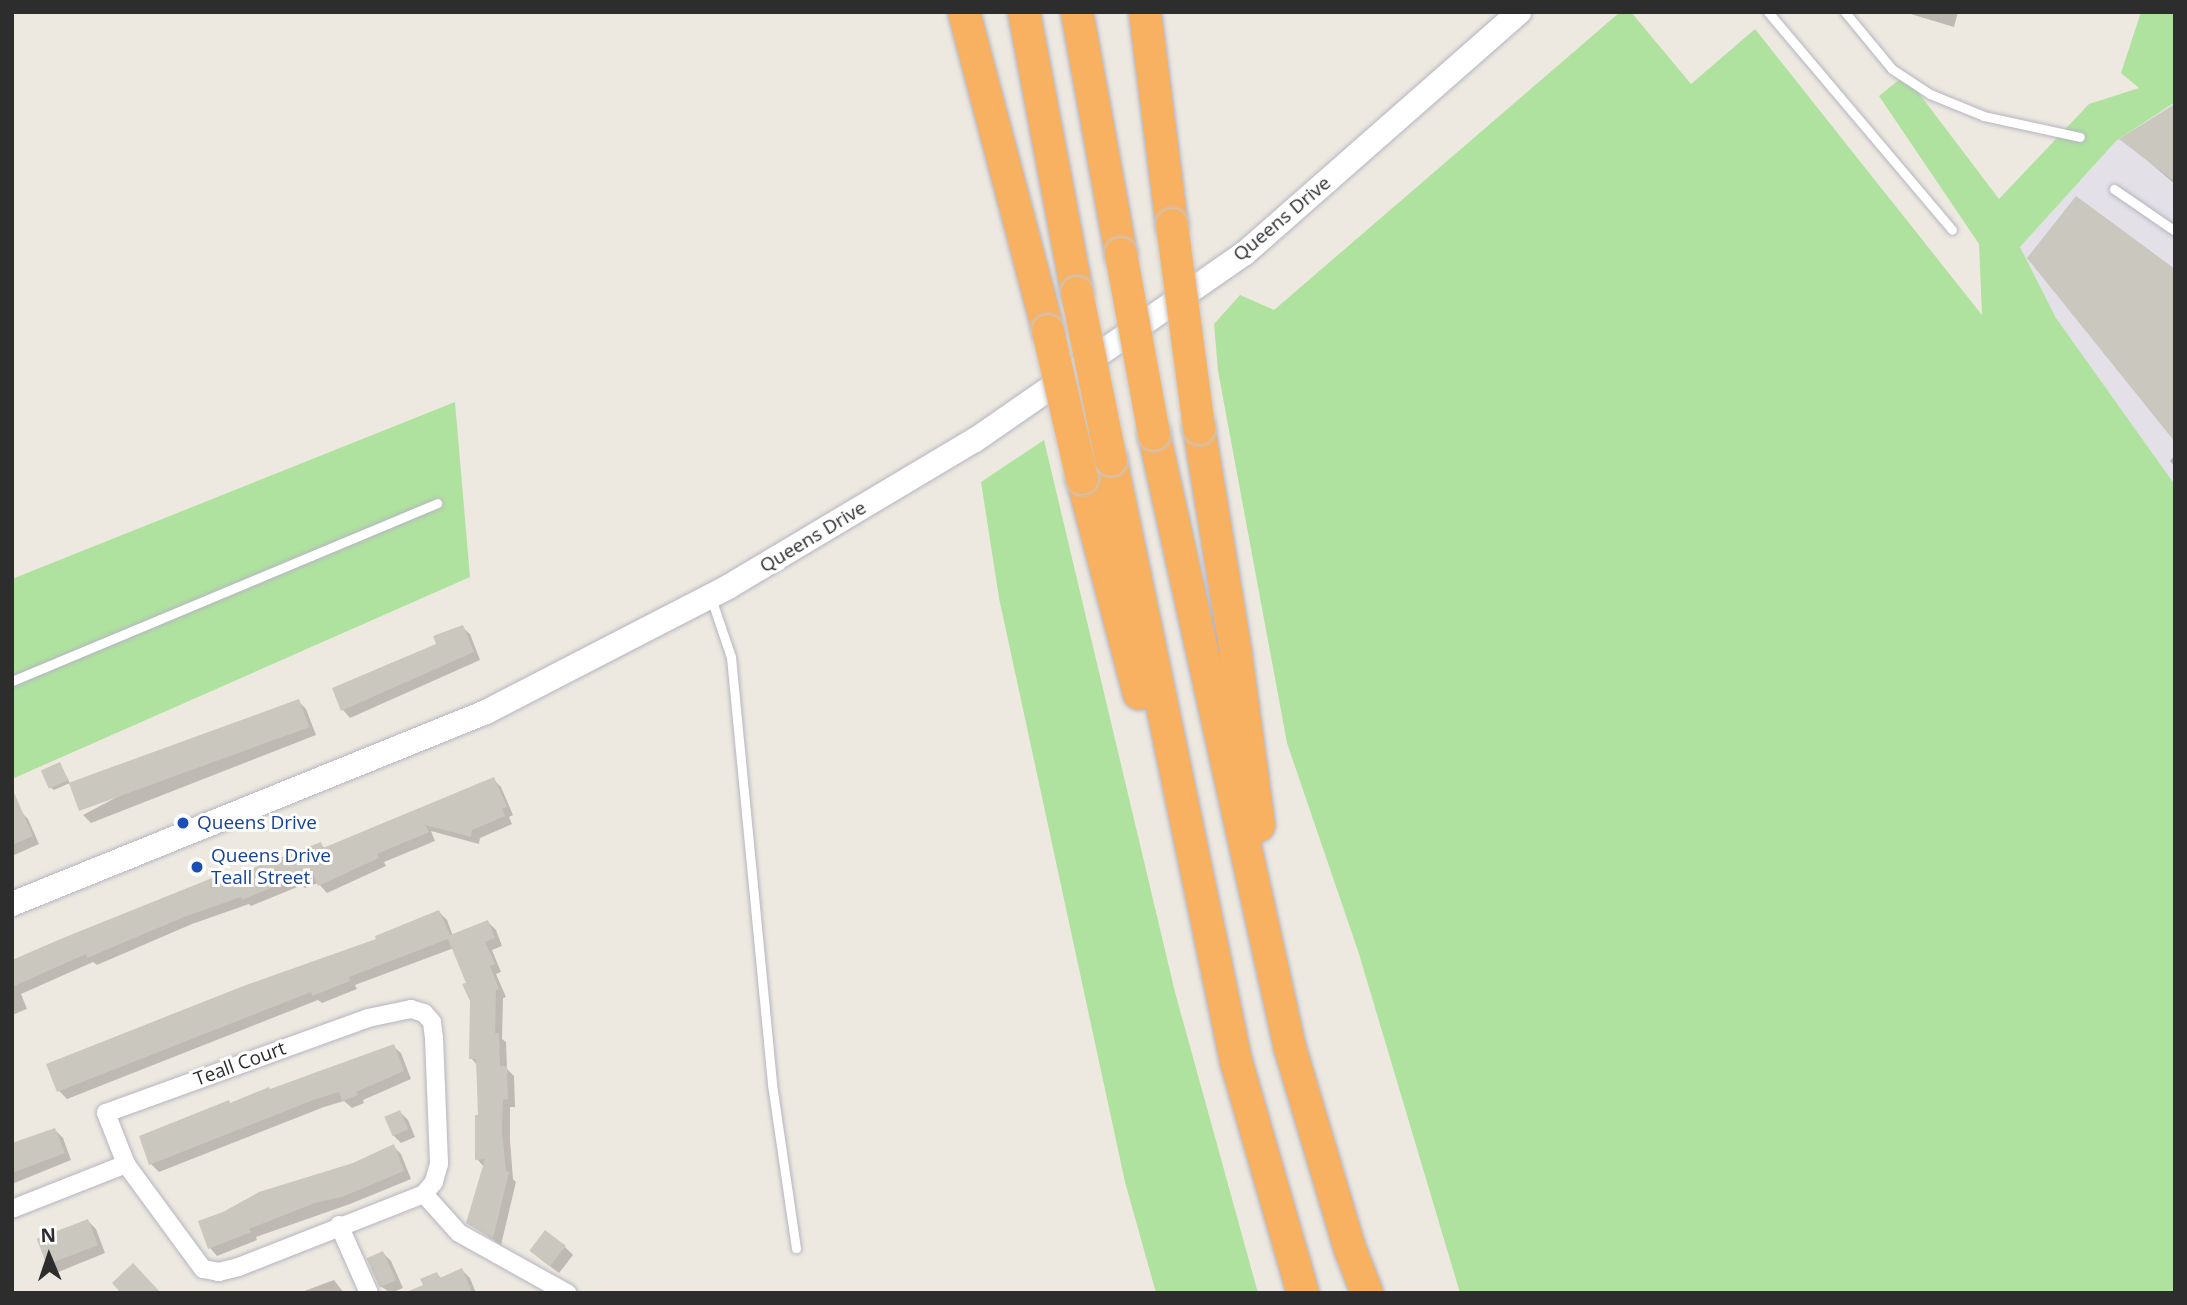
<!DOCTYPE html>
<html>
<head>
<meta charset="utf-8">
<style>
  body { margin:0 }
  #map { position:relative; width:2187px; height:1305px; overflow:hidden; background:#eee9e0; font-family:"Open Sans",sans-serif }
  div>[style] { position:absolute }
  [style*='--x'] { left:calc(var(--x)*1px); top:calc(var(--y)*1px); width:calc(var(--w)*1px); rotate:calc(var(--a)*1deg) }
  .industrial>* { inset:0; background:#e3e0e7 }
  .green>* { inset:0; background:#b0e29f }
  .shadow>* { inset:0; background:#0003 }
  .building>* { inset:0; background:#cac7be; transform-origin:0 0 }
  .roads { filter:drop-shadow(0 0 2px #b4b5c0) drop-shadow(0 0 2px #b4b5c0) }
  .lane>* { height:9px; margin:-4.5px; padding:0 4.5px; transform-origin:4.5px; border-radius:4.5px; background:#fff }
  .street>* { height:18px; margin:-9px; padding:0 9px; transform-origin:9px; border-radius:9px; background:#fff }
  .secondary>* { height:24px; margin:-12px; padding:0 12px; transform-origin:12px; border-radius:12px; background:#fff }
  .highway>* { height:32px; margin:-16px; padding:0 16px; transform-origin:16px; border-radius:16px; background:#f8b061 }
  .bridges { filter:drop-shadow(0 0 2px #c8c8c8) drop-shadow(0 0 2px #c8c8c8) }
  .highway-bridge>* { height:32px; margin:-16px; padding:0 16px; transform-origin:16px; border-radius:16px; background:#f8b061 }
  .dots>* { width:19px; height:19px; translate:-50% -50%; box-sizing:border-box; border:4px solid #fff; border-radius:50% }
  span { translate:-50% -50%; white-space:nowrap; text-align:center; line-height:1.15; -webkit-text-stroke:6px #fff; paint-order:stroke }
  .street-label { font-size:19px; color:#2d2d2d }
  .transit-label { font-size:19px; color:#164399 }
  .left { translate:0 -50%; text-align:left }
  .frame { position:absolute; inset:0; border:14px solid #2d2d2d; pointer-events:none }
  .north { position:absolute; left:14px; top:1221px; width:70px; height:70px; -webkit-text-stroke:5px #fff; paint-order:stroke; rotate:358deg; font-size:19px; font-weight:700; line-height:28px; text-align:center; color:#2d2d2d }
  .north::after { content:''; display:block; margin:auto; width:24px; height:32px; background:#2d2d2d; clip-path:polygon(50% 0,100% 100%,50% 72%,0 100%) }
</style>
</head>
<body>
<div id="map">
  <div class="industrial">
    <div style="clip-path:polygon(2175px 102px,2175px 485px,2056px 318px,2020px 247px,2116px 141px)"></div>
  </div>
  <div class="green">
    <div style="clip-path:polygon(1620px 12px,1631px 12px,1691px 84px,1755px 29px,1982px 315px,1979px 244px,1879px 96px,1905px 75px,1999px 199px,2089px 104px,2139px 88px,2121px 73px,2141px 12px,2175px 12px,2175px 102px,2116px 141px,2020px 247px,2056px 318px,2175px 485px,2175px 1293px,1460px 1293px,1359px 954px,1287px 743px,1218px 371px,1214px 324px,1240px 295px,1274px 310px)"></div>
    <div style="clip-path:polygon(455px 402px,470px 577px,12px 779px,12px 579px)"></div>
    <div style="clip-path:polygon(1044px 440px,1175px 992px,1258px 1293px,1156px 1293px,1125px 1182px,999px 598px,981px 482px)"></div>
  </div>
  <div class="shadow">
    <div style="clip-path:polygon(1904px 12px,1958px 12px,1954px 27px)"></div>
    <div style="clip-path:polygon(2175px 106px,2175px 184px,2122px 139px)"></div>
    <div style="clip-path:polygon(2175px 455px,2175px 467px,2170px 461px)"></div>
    <div style="clip-path:polygon(462px 627px,470px 634px,480px 660px,350px 718px,343px 710px)"></div>
    <div style="clip-path:polygon(298px 701px,306px 709px,316px 735px,91px 823px,83px 815px)"></div>
    <div style="clip-path:polygon(60px 764px,70px 783px,54px 790px,50px 787px)"></div>
    <div style="clip-path:polygon(493px 779px,501px 787px,513px 815px,509px 817px,512px 824px,480px 838px,479px 844px,431px 831px,435px 841px,384px 862px,386px 866px,327px 893px,318px 883px,305px 888px,302px 885px,251px 906px,249px 904px,192px 924px,97px 965px,93px 962px,21px 994px,27px 1009px,12px 1015px,12px 963px,217px 878px,221px 882px,320px 844px,326px 849px)"></div>
    <div style="clip-path:polygon(20px 811px,28px 819px,39px 844px,12px 856px,12px 814px)"></div>
    <div style="clip-path:polygon(439px 912px,447px 920px,453px 936px,488px 922px,496px 930px,502px 946px,492px 950px,501px 972px,496px 974px,506px 997px,503px 998px,502px 1039px,506px 1042px,507px 1069px,514px 1076px,515px 1107px,510px 1107px,510px 1140px,513px 1179px,516px 1182px,501px 1245px,468px 1223px,484px 1167px,477px 1159px,480px 1117px,478px 1066px,471px 1058px,471px 1001px,468px 984px,454px 948px,355px 985px,357px 989px,322px 1003px,318px 1000px,67px 1099px,59px 1091px)"></div>
    <div style="clip-path:polygon(393px 1046px,401px 1053px,411px 1079px,363px 1100px,364px 1103px,352px 1108px,344px 1101px,324px 1107px,159px 1172px,151px 1164px,230px 1104px)"></div>
    <div style="clip-path:polygon(400px 1112px,408px 1120px,415px 1137px,401px 1143px,393px 1135px)"></div>
    <div style="clip-path:polygon(55px 1130px,63px 1138px,71px 1160px,12px 1184px,12px 1145px)"></div>
    <div style="clip-path:polygon(393px 1146px,401px 1154px,411px 1179px,350px 1204px,256px 1237px,257px 1240px,217px 1256px,210px 1248px,354px 1164px)"></div>
    <div style="clip-path:polygon(88px 1221px,96px 1229px,105px 1253px,56px 1273px,48px 1265px)"></div>
    <div style="clip-path:polygon(565px 1247px,573px 1255px,559px 1273px,539px 1258px)"></div>
    <div style="clip-path:polygon(383px 1253px,391px 1261px,403px 1288px,391px 1293px,380px 1286px)"></div>
    <div style="clip-path:polygon(462px 1270px,470px 1278px,476px 1293px,428px 1293px,437px 1274px,442px 1279px)"></div>
    <div style="clip-path:polygon(334px 1280px,344px 1293px,299px 1293px)"></div>
  </div>
  <div class="building">
    <div style="clip-path:polygon(2175px 104px,2175px 182px,2119px 139px)"></div>
    <div style="clip-path:polygon(2076px 196px,2175px 269px,2175px 442px,2027px 258px)"></div>
    <div style="clip-path:polygon(463px 625px,474px 652px,341px 711px,332px 688px,436px 644px,433px 636px)"></div>
    <div style="left:299px;top:699px;width:30px;height:245px;rotate:70deg"></div>
    <div style="left:60px;top:762px;width:20px;height:21px;rotate:66deg"></div>
    <div style="clip-path:polygon(494px 777px,507px 807px,502px 809px,505px 816px,472px 830px,471px 837px,425px 825px,429px 832px,377px 854px,379px 858px,318px 886px,313px 874px,295px 882px,294px 878px,242px 900px,241px 897px,184px 917px,87px 958px,86px 954px,12px 987px,12px 960px,63px 938px,217px 876px,219px 881px,321px 842px,323px 848px)"></div>
    <div style="clip-path:polygon(12px 788px,33px 836px,12px 845px)"></div>
    <div style="clip-path:polygon(439px 910px,450px 935px,488px 920px,495px 938px,485px 942px,495px 964px,490px 966px,499px 989px,496px 990px,495px 1033px,499px 1033px,500px 1066px,507px 1066px,508px 1099px,503px 1100px,502px 1131px,506px 1171px,509px 1172px,493px 1239px,466px 1223px,485px 1159px,475px 1160px,475px 1115px,478px 1115px,476px 1059px,469px 1059px,470px 1001px,462px 984px,466px 983px,448px 939px,349px 977px,350px 981px,312px 996px,311px 992px,57px 1092px,46px 1064px,246px 985px,376px 939px,375px 936px)"></div>
    <div style="clip-path:polygon(394px 1044px,404px 1071px,356px 1092px,358px 1095px,342px 1101px,339px 1092px,316px 1099px,149px 1165px,139px 1136px,229px 1100px,230px 1103px,269px 1087px,270px 1089px)"></div>
    <div style="left:400px;top:1110px;width:21px;height:17px;rotate:67deg"></div>
    <div style="clip-path:polygon(55px 1128px,65px 1153px,12px 1173px,12px 1143px)"></div>
    <div style="clip-path:polygon(394px 1144px,404px 1171px,342px 1197px,315px 1203px,249px 1229px,251px 1232px,208px 1249px,198px 1221px,223px 1212px,259px 1192px,353px 1163px)"></div>
    <div style="left:88px;top:1219px;width:28px;height:55px;rotate:69deg"></div>
    <div style="left:545px;top:1230px;width:26px;height:26px;rotate:37deg"></div>
    <div style="left:383px;top:1251px;width:32px;height:18px;rotate:66deg"></div>
    <div style="clip-path:polygon(133px 1263px,161px 1293px,121px 1293px,112px 1283px)"></div>
    <div style="clip-path:polygon(462px 1268px,472px 1293px,404px 1293px,423px 1285px,420px 1279px,437px 1272px,440px 1278px)"></div>
  </div>
  <div class="roads">
    <div class="lane">
      <div style="--x:1768;--y:12;--w:285;--a:49.8"></div>
      <div style="--x:1845;--y:12;--w:74;--a:50.5"></div>
      <div style="--x:1892;--y:69;--w:45;--a:33.3"></div>
      <div style="--x:1930;--y:94;--w:58;--a:22.2"></div>
      <div style="--x:1984;--y:116;--w:98;--a:12.3"></div>
      <div style="--x:2114;--y:189;--w:74;--a:34.5"></div>
      <div style="--x:711;--y:598;--w:62;--a:71.3"></div>
      <div style="--x:731;--y:657;--w:429;--a:84.5"></div>
      <div style="--x:772;--y:1084;--w:166;--a:81.7"></div>
      <div style="--x:12;--y:681;--w:461;--a:-22.7"></div>
    </div>
    <div class="street">
      <div style="--x:411;--y:1009;--w:14;--a:17"></div>
      <div style="--x:424;--y:1013;--w:12;--a:48"></div>
      <div style="--x:432;--y:1022;--w:16;--a:83"></div>
      <div style="--x:434;--y:1038;--w:126;--a:87.7"></div>
      <div style="--x:439;--y:1164;--w:19;--a:106"></div>
      <div style="--x:434;--y:1182;--w:16;--a:130"></div>
      <div style="--x:424;--y:1194;--w:199;--a:158.5"></div>
      <div style="--x:239;--y:1267;--w:21;--a:166"></div>
      <div style="--x:219;--y:1272;--w:16;--a:-169"></div>
      <div style="--x:203;--y:1269;--w:130;--a:-126.3"></div>
      <div style="--x:126;--y:1164;--w:55;--a:-111.4"></div>
      <div style="--x:106;--y:1113;--w:279;--a:-19.9"></div>
      <div style="--x:368;--y:1018;--w:44;--a:-11.8"></div>
      <div style="--x:424;--y:1194;--w:52;--a:48.1"></div>
      <div style="--x:459;--y:1233;--w:124;--a:29.1"></div>
      <div style="--x:12;--y:1209;--w:123;--a:-21.5"></div>
      <div style="--x:339;--y:1225;--w:74;--a:66.2"></div>
    </div>
    <div class="secondary">
      <div style="--x:12;--y:904;--w:511;--a:-22.05"></div>
      <div style="--x:486;--y:712;--w:272;--a:-27.3"></div>
      <div style="--x:728;--y:587;--w:287;--a:-30.8"></div>
      <div style="--x:975;--y:440;--w:328;--a:-34.7"></div>
      <div style="--x:1245;--y:253;--w:365;--a:-41.3"></div>
    </div>
    <div class="highway">
      <div style="--x:964;--y:12;--w:330;--a:75.2"></div>
      <div style="--x:1024;--y:12;--w:286;--a:79.3"></div>
      <div style="--x:1077;--y:12;--w:246;--a:79.7"></div>
      <div style="--x:1145;--y:12;--w:215;--a:82.8"></div>
      <div style="--x:1199;--y:428;--w:230;--a:80.7"></div>
      <div style="--x:1236;--y:655;--w:172;--a:82.3"></div>
      <div style="--x:1154;--y:434;--w:629;--a:77.51"></div>
      <div style="--x:1290;--y:1048;--w:210;--a:73.4"></div>
      <div style="--x:1350;--y:1249;--w:47;--a:68.9"></div>
      <div style="--x:1111;--y:460;--w:614;--a:78.25"></div>
      <div style="--x:1236;--y:1061;--w:241;--a:73.9"></div>
      <div style="--x:1082;--y:478;--w:223;--a:75.2"></div>
    </div>
  </div>
  <div class="bridges">
    <div class="highway-bridge">
      <div style="--x:1172;--y:225;--w:205;--a:82.4"></div>
      <div style="--x:1121;--y:254;--w:183;--a:79.6"></div>
      <div style="--x:1077;--y:293;--w:170;--a:78.5"></div>
      <div style="--x:1048;--y:331;--w:151;--a:77"></div>
    </div>
  </div>
  <div class="dots">
    <div style="left:183px;top:823px;background:#1a4fb4"></div>
    <div style="left:197px;top:867px;background:#1a4fb4"></div>
  </div>
  <div class="street-label">
    <span style="left:1282px;top:219px;rotate:-40deg">Queens Drive</span>
    <span style="left:813px;top:537px;rotate:-31deg">Queens Drive</span>
    <span style="left:240px;top:1064px;rotate:-20deg">Teall Court</span>
  </div>
  <div class="transit-label">
    <span class="left" style="left:197px;top:823px">Queens Drive</span>
    <span class="left" style="left:211px;top:867px">Queens Drive<br>Teall Street</span>
  </div>
  <div class="frame"></div>
  <div class="north">N</div>
</div>
</body>
</html>
